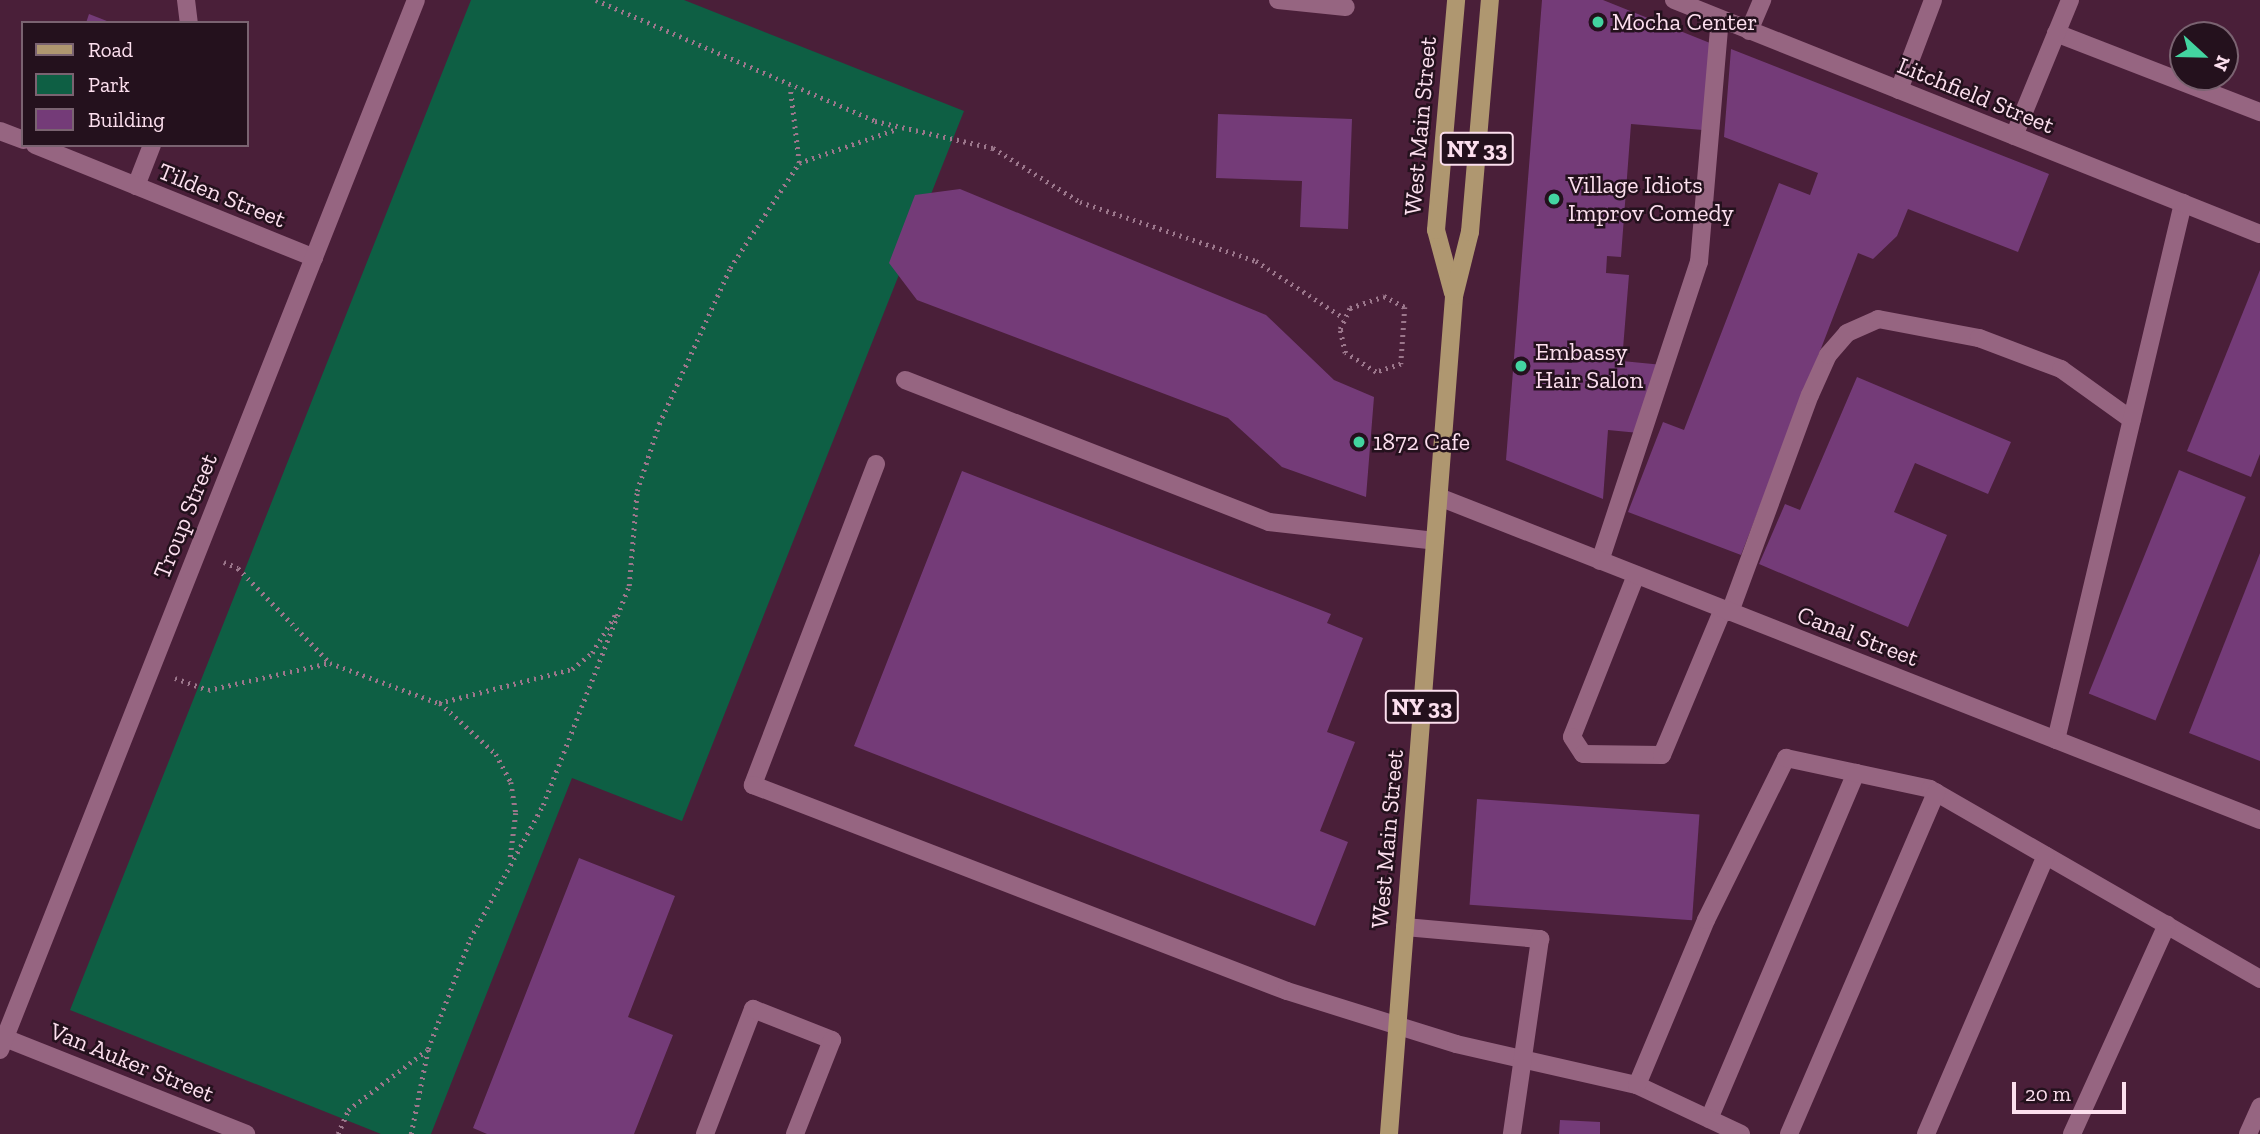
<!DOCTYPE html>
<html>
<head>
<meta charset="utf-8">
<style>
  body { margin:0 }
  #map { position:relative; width:2260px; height:1134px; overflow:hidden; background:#4a1f39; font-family:"Zilla Slab",serif }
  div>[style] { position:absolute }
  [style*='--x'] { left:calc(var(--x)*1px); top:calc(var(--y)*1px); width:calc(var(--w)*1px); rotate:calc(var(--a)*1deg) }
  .green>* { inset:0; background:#0e5f44 }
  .building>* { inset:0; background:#743b78; transform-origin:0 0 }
  .path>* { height:4.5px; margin-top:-2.25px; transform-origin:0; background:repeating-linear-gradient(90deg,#9c778c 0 2px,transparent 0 7px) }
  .service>* { height:18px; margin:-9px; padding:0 9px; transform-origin:9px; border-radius:9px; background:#966581 }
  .minor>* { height:18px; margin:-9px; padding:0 9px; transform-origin:9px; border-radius:9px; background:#966581 }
  .primary>* { height:18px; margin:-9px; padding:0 9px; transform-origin:9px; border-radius:9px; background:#af9770 }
  .dots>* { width:19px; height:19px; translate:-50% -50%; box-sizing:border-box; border:4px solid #24111d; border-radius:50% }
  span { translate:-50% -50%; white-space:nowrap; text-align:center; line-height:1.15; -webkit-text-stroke:5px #24111d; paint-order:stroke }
  .shield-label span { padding:2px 5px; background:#24111d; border:2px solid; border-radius:5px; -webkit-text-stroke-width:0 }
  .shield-label { font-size:23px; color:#fcdfee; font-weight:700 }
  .poi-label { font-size:24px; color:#fcdfee }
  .left { translate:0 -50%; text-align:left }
  .street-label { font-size:24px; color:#fcdfee }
  .legend { position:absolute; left:21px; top:21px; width:228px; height:126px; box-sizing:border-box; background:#24111d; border:2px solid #7a6371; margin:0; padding:9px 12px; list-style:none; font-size:21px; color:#fcdfee }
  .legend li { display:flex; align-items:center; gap:14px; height:35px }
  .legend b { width:35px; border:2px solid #7a6371 }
  .north { position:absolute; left:2169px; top:21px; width:70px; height:70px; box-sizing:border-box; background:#24111d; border:2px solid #7a6371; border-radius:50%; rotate:112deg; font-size:19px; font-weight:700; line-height:28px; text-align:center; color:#fcdfee }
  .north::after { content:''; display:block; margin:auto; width:24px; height:32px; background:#43d4a0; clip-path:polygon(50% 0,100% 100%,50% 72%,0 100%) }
  .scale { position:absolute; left:2012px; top:1082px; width:114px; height:32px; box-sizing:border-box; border:4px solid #fcdfee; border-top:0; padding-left:9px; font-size:21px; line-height:24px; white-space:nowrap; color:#fcdfee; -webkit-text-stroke:5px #24111d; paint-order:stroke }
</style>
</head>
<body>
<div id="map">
  <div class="green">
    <div style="clip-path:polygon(471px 0,684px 0,964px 111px,682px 821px,572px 778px,431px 1134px,381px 1134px,70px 1010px)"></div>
  </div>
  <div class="building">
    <div style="clip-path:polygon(1542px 0,1603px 0,1710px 43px,1703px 130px,1631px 124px,1621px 257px,1607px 256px,1606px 273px,1629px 275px,1622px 361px,1663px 365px,1639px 433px,1608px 430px,1603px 499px,1506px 460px)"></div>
    <div style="clip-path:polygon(89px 14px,112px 23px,86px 23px)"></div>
    <div style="clip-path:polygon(1731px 49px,2049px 174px,2018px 252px,1908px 209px,1897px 236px,1873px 259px,1858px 253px,1741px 555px,1628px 512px,1663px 422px,1684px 430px,1779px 183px,1810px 195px,1818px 173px,1724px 137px)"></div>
    <div style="clip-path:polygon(1218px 114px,1352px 119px,1348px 229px,1300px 227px,1302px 181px,1216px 178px)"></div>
    <div style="clip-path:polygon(960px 189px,1266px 315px,1334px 380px,1374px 397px,1366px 497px,1282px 467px,1228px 418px,917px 300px,889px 263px,915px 195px)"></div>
    <div style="clip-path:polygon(2260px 270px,2260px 454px,2251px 477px,2187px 451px)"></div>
    <div style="clip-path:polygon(1857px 377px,2011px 442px,1988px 494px,1915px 463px,1894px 512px,1947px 535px,1908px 627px,1759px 564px,1785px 504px,1800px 510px)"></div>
    <div style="left:2179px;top:470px;width:72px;height:241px;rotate:22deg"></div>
    <div style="clip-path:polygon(962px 471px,1331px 614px,1327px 623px,1363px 638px,1327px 732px,1355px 742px,1320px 831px,1348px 842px,1315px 926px,854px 746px)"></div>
    <div style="clip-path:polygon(2260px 553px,2260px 761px,2189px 733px)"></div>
    <div style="left:1477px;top:799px;width:223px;height:106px;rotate:4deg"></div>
    <div style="clip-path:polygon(579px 858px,675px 896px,628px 1017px,673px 1035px,634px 1134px,487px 1134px,473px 1128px)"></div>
    <div style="clip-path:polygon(1560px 1120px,1600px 1122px,1600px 1134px,1559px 1134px)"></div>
  </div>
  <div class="path">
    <div style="--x:596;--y:0;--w:304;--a:23.4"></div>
    <div style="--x:875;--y:121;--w:121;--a:12.9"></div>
    <div style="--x:993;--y:148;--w:102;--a:31.8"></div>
    <div style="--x:1080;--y:202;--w:186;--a:18.5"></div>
    <div style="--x:1256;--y:261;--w:105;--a:32.9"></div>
    <div style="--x:799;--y:163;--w:104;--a:-19.1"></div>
    <div style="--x:1384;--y:296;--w:24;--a:28"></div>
    <div style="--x:1405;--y:307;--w:57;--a:94"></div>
    <div style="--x:1401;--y:364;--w:26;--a:162"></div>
    <div style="--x:1376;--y:372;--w:36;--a:-148"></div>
    <div style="--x:1345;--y:353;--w:25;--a:-102"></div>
    <div style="--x:1340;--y:329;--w:23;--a:-65"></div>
    <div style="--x:1350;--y:308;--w:36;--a:-19"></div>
    <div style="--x:224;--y:562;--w:15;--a:23"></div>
    <div style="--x:238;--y:568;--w:132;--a:45.9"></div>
    <div style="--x:330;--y:663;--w:116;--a:20.2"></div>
    <div style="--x:439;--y:703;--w:137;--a:-14.3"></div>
    <div style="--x:572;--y:669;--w:26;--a:-39"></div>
    <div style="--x:592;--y:653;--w:48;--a:-58.6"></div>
    <div style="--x:175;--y:678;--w:35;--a:20"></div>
    <div style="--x:208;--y:690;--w:124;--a:-12.6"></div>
    <div style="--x:440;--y:703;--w:76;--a:42.3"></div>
    <div style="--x:496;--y:754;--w:32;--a:62"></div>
    <div style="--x:511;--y:782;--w:31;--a:81"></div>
    <div style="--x:516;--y:813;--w:48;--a:97.1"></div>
    <div style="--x:338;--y:1134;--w:26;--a:-67"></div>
    <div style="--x:348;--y:1110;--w:99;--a:-37.2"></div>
    <div style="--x:411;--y:1134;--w:87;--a:-78.7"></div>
    <div style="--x:428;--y:1049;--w:118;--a:-69.1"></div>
    <div style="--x:470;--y:939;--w:153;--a:-61.4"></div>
    <div style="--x:543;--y:805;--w:235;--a:-68.6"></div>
    <div style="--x:629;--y:586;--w:95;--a:-85.2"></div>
    <div style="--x:637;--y:491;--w:71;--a:-71.8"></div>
    <div style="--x:659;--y:424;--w:171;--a:-65.5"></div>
    <div style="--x:730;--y:268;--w:126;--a:-56.7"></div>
    <div style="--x:799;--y:163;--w:77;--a:-96.8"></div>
  </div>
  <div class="service">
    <div style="--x:186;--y:0;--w:23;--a:83"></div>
    <div style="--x:1278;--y:0;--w:68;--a:5.9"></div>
    <div style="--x:1749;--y:31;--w:34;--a:-67"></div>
    <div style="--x:2056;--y:33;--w:219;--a:21.2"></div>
    <div style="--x:1899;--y:90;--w:96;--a:-69.3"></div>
    <div style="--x:2014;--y:136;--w:147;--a:-67.6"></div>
    <div style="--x:136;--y:186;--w:44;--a:-68.7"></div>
    <div style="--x:905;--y:380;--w:391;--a:21.3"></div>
    <div style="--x:1269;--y:522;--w:167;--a:6.5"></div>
    <div style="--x:876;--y:464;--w:344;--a:111"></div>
    <div style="--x:753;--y:785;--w:572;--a:21.1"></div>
    <div style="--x:1287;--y:991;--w:177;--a:17.4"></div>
    <div style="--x:1456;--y:1044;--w:186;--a:12.8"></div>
    <div style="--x:1600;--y:561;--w:315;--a:-71.7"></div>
    <div style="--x:1699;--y:262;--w:244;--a:-85.1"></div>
    <div style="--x:1636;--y:575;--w:174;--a:111.6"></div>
    <div style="--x:1572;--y:737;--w:20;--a:57"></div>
    <div style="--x:1583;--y:754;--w:79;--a:0.7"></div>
    <div style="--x:1662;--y:755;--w:158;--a:-67.3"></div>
    <div style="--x:1730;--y:612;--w:231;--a:-69.8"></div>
    <div style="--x:1810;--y:395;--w:44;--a:-65.8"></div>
    <div style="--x:1828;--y:355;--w:29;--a:-49"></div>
    <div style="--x:1847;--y:333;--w:34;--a:-24"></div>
    <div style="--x:1878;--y:319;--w:103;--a:10.7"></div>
    <div style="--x:1979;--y:338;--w:88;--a:20.7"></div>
    <div style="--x:2061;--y:369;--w:87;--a:35.7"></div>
    <div style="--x:2056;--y:740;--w:552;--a:-76.69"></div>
    <div style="--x:1405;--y:927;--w:136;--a:5.1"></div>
    <div style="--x:1540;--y:939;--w:197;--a:98.2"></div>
    <div style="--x:1709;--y:1119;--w:376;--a:-67"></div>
    <div style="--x:705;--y:1134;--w:134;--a:-69"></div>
    <div style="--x:753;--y:1009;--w:85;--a:21.4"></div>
    <div style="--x:832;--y:1040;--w:101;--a:111.5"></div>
    <div style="--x:1741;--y:1134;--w:115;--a:-154.8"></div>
    <div style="--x:1637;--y:1085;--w:179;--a:-67.3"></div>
    <div style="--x:1706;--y:920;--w:181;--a:-63.7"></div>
    <div style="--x:1786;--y:758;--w:147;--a:12.1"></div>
    <div style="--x:1930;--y:789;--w:381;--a:29.9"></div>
    <div style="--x:1789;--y:1134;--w:372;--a:-66.7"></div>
    <div style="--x:1926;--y:1134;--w:303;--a:-66.7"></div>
    <div style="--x:2072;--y:1134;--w:230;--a:-65.6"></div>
    <div style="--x:2248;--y:1134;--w:30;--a:-66"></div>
  </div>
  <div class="minor">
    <div style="--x:1674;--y:0;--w:631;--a:21.77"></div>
    <div style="--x:0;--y:131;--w:25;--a:21"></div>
    <div style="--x:35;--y:145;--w:301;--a:22"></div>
    <div style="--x:1439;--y:497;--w:882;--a:21.48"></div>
    <div style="--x:0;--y:1036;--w:265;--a:21.7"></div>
    <div style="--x:0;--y:1050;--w:1129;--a:-68.39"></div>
  </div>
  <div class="primary">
    <div style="--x:1453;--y:293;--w:65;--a:-105.1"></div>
    <div style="--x:1436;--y:230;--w:231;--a:-85"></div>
    <div style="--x:1389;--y:1134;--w:841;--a:-85.56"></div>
    <div style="--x:1454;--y:296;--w:66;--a:-76"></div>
    <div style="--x:1470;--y:232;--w:233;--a:-85.1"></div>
  </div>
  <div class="dots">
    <div style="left:1598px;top:22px;background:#43d4a0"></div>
    <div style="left:1554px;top:199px;background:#43d4a0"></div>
    <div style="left:1521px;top:366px;background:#43d4a0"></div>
    <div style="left:1359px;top:442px;background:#43d4a0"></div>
  </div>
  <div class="shield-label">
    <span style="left:1477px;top:149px">NY 33</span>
    <span style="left:1422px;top:707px">NY 33</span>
  </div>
  <div class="poi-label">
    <span class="left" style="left:1612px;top:22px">Mocha Center</span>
    <span class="left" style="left:1568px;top:199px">Village Idiots<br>Improv Comedy</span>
    <span class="left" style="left:1535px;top:366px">Embassy<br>Hair Salon</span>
    <span class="left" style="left:1373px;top:442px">1872 Cafe</span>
  </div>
  <div class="street-label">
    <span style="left:1976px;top:95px;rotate:22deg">Litchfield Street</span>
    <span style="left:1420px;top:126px;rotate:-85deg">West Main Street</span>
    <span style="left:222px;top:195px;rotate:22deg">Tilden Street</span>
    <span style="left:185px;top:516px;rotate:-68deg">Troup Street</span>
    <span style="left:1858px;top:636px;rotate:21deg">Canal Street</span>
    <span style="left:1387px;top:839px;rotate:-85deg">West Main Street</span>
    <span style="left:132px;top:1062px;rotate:22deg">Van Auker Street</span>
  </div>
  <ul class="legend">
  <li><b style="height:9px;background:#af9770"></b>Road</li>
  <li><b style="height:19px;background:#0e5f44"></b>Park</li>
  <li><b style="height:19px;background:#743b78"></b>Building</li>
  </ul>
  <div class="north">N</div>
  <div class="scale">20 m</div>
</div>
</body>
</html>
